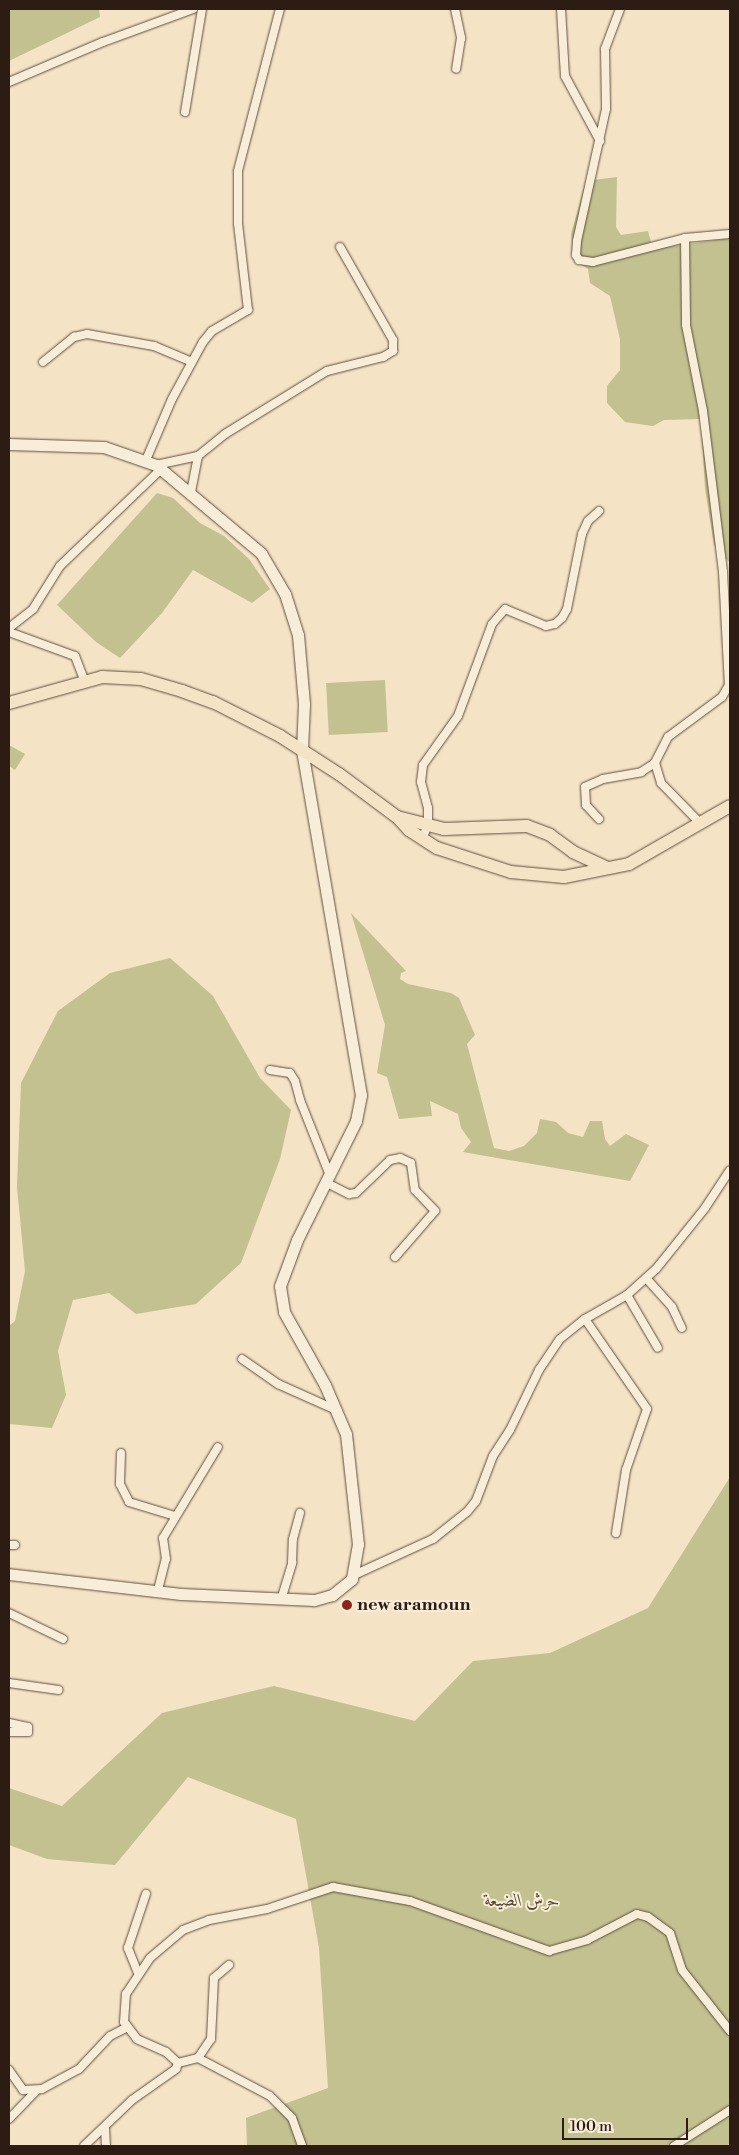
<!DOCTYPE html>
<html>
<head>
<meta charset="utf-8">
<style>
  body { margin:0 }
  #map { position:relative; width:739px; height:2155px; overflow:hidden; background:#f4e3c4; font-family:"Libre Bodoni",Amiri,serif }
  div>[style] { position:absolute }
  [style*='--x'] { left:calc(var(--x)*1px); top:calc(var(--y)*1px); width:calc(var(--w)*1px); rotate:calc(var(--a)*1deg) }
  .green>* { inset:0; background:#c2c18f; transform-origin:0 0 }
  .roads { filter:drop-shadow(0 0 1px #5f4e40) drop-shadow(0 0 1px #5f4e40) }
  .street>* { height:8px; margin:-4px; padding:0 4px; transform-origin:4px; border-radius:4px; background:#f8edd9 }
  .secondary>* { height:11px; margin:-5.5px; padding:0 5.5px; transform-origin:5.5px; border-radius:5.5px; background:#f8edd9 }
  .primary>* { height:12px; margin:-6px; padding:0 6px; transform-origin:6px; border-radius:6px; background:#f4e3c4 }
  .dots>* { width:14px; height:14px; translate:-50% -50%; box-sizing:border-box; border:2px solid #f8edd9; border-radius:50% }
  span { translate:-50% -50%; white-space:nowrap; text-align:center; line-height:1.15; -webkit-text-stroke:4px #f8edd9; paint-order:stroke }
  .poi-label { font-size:18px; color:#2d1c14; font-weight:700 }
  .left { translate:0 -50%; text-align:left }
  .park-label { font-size:18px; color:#5a4e39; font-style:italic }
  .frame { position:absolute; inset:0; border:10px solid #2d1c14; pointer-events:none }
  .scale { position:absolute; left:562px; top:2118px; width:126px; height:22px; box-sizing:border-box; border:2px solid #2d1c14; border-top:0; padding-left:6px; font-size:15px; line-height:18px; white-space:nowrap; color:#2d1c14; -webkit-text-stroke:4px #f8edd9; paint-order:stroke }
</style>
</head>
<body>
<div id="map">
  <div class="green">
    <div style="clip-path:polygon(9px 9px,99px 9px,100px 17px,9px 61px)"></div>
    <div style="clip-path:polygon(617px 177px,616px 227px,621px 235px,648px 231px,653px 249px,730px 238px,730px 563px,714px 545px,705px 489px,701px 419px,664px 420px,653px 426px,625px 422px,607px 403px,607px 386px,620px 370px,620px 339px,610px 296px,590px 283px,588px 269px,579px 263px,573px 252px,571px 234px,586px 181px)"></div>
    <div style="clip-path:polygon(157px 493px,173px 498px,200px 523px,224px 536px,249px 559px,270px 589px,252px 603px,193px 570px,162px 613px,120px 658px,96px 642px,57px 605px)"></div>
    <div style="left:385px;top:680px;width:52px;height:59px;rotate:87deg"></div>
    <div style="clip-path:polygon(9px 745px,25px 754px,15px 770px,9px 766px)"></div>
    <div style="clip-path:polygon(351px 913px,406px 971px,401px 973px,400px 979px,408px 984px,451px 993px,459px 998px,475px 1035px,467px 1044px,494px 1148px,509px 1151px,524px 1146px,537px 1133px,540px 1119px,556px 1122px,568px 1133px,583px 1137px,590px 1121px,602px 1121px,605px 1139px,610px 1146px,626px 1134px,649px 1145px,630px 1181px,463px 1152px,471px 1142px,461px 1128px,458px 1114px,430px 1101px,432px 1116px,399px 1119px,387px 1077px,377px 1073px,385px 1025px)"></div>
    <div style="clip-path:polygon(170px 958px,213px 996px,260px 1078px,291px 1110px,280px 1159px,241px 1263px,196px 1304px,136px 1314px,109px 1293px,73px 1300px,58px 1351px,66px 1395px,52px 1428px,9px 1424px,9px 1326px,15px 1321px,25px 1271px,17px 1187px,21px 1083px,58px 1011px,110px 973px)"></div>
    <div style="clip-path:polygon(730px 1477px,730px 2146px,247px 2146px,246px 2118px,328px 2088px,319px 1948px,296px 1819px,188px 1777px,115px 1865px,47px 1859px,9px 1845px,9px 1788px,62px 1806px,162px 1713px,274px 1686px,415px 1721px,473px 1661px,550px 1653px,648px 1608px)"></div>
  </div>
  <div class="roads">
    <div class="street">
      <div style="--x:455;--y:9;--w:30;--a:78"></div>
      <div style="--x:461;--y:38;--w:31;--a:99"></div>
      <div style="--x:561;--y:9;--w:67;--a:86.6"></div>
      <div style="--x:565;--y:76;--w:74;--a:61.7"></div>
      <div style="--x:620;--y:9;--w:43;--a:110.6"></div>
      <div style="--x:605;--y:49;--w:60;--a:89"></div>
      <div style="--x:606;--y:109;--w:135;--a:102.4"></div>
      <div style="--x:577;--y:241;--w:14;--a:94"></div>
      <div style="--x:576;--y:255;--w:6;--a:59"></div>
      <div style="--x:579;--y:260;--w:14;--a:8"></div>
      <div style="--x:593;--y:262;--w:95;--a:-14.6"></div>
      <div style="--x:685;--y:238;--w:45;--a:-5.1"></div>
      <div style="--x:9;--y:82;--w:102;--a:-23.1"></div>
      <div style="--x:103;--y:42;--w:96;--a:-20.1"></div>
      <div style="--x:185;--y:112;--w:104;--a:-80.6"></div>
      <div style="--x:685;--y:238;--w:87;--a:89.3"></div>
      <div style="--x:686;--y:325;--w:88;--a:78.8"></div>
      <div style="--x:703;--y:411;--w:162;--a:82.9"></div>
      <div style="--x:723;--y:572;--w:113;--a:87"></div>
      <div style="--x:729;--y:685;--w:14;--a:120"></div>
      <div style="--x:722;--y:697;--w:67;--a:143.5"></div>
      <div style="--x:668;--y:737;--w:29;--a:117"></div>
      <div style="--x:655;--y:763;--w:21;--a:73"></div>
      <div style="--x:661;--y:783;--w:54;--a:45.7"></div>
      <div style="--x:43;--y:362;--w:40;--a:-39"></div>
      <div style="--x:74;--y:337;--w:13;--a:-13"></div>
      <div style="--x:87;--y:334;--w:68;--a:10.2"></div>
      <div style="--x:154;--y:346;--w:41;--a:22.8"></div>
      <div style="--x:146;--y:460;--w:66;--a:-66.9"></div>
      <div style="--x:172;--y:399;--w:65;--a:-61.5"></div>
      <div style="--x:203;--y:342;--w:14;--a:-51"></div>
      <div style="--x:212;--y:331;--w:42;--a:-30.3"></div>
      <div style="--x:248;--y:310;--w:87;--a:-96.6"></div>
      <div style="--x:238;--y:224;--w:53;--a:-90"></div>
      <div style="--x:238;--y:171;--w:167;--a:-75.5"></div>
      <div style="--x:156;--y:465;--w:43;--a:-12.1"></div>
      <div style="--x:198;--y:456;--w:35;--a:-39"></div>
      <div style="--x:225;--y:434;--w:120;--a:-31.7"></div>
      <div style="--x:327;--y:371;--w:58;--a:-14"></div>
      <div style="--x:383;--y:357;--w:12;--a:-31"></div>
      <div style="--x:393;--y:351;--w:11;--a:-90"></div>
      <div style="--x:393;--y:340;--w:107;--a:-119.7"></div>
      <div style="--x:191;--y:492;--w:37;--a:-79"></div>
      <div style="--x:9;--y:628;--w:31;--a:-38"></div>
      <div style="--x:33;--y:609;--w:51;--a:-57.9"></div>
      <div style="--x:60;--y:566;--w:140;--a:-43.8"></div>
      <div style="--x:9;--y:632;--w:70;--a:20"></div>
      <div style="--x:75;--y:656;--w:26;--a:69"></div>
      <div style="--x:599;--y:819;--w:19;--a:-133"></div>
      <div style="--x:586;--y:805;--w:18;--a:-93"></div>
      <div style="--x:585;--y:787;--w:20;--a:-24"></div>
      <div style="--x:603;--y:779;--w:39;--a:-10"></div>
      <div style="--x:641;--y:772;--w:17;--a:-33"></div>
      <div style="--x:422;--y:839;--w:15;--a:-67"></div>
      <div style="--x:428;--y:825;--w:17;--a:-90"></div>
      <div style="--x:428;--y:808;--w:27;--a:-105"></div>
      <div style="--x:421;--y:782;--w:17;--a:-83"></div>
      <div style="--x:423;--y:765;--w:60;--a:-54.5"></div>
      <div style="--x:458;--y:716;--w:98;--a:-69.7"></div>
      <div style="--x:492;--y:624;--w:20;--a:-49"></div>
      <div style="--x:505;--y:609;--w:44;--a:22.5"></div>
      <div style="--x:546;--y:626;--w:9;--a:-13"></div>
      <div style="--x:555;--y:624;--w:9;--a:-41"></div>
      <div style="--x:562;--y:618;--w:10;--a:-61"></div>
      <div style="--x:567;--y:609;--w:76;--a:-78.7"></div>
      <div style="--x:582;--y:534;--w:14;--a:-65"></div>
      <div style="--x:588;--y:521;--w:15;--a:-42"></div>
      <div style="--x:270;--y:1070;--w:20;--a:9"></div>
      <div style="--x:290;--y:1073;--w:9;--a:58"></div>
      <div style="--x:295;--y:1081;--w:20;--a:75"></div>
      <div style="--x:300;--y:1100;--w:79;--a:68.3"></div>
      <div style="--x:325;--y:1182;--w:27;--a:27"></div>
      <div style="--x:349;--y:1194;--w:7;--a:-8"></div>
      <div style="--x:356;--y:1193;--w:47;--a:-44.1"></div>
      <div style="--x:390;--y:1160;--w:10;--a:-11"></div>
      <div style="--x:400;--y:1158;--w:12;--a:24"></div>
      <div style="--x:411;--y:1163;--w:27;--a:82"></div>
      <div style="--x:415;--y:1190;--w:29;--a:46"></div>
      <div style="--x:435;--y:1211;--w:61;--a:131"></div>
      <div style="--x:646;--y:1278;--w:39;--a:48"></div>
      <div style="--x:672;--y:1307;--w:23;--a:65"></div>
      <div style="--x:627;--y:1295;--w:61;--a:59.7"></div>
      <div style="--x:585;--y:1319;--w:109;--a:55.4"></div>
      <div style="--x:647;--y:1409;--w:65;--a:109"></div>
      <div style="--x:626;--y:1470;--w:64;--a:99"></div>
      <div style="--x:242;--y:1359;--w:44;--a:34.8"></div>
      <div style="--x:278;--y:1384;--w:64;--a:24.1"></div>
      <div style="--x:121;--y:1453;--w:31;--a:92"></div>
      <div style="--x:120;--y:1484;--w:20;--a:63"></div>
      <div style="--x:129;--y:1502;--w:48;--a:16.9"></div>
      <div style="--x:9;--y:1545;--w:6;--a:0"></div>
      <div style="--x:354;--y:1575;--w:87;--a:-24.5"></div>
      <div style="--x:433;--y:1539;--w:43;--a:-38.5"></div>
      <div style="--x:467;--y:1512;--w:14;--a:-51"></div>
      <div style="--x:476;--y:1501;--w:48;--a:-69.3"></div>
      <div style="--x:493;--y:1456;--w:31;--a:-57"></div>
      <div style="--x:510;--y:1430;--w:67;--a:-64.2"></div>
      <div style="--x:539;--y:1370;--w:37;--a:-56"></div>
      <div style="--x:560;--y:1339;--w:32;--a:-39"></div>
      <div style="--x:585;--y:1319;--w:48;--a:-29.7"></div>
      <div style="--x:627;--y:1295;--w:39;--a:-42"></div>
      <div style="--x:656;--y:1269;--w:78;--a:-51.2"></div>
      <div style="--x:705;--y:1208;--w:45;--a:-56.7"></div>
      <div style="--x:158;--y:1590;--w:32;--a:-76"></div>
      <div style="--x:166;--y:1559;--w:21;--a:-98"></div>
      <div style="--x:163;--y:1538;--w:106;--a:-58.9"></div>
      <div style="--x:281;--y:1600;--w:39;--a:-73"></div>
      <div style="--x:292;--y:1563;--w:24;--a:-88"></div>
      <div style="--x:293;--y:1539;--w:27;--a:-75"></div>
      <div style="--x:9;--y:1613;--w:60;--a:25.7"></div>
      <div style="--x:9;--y:1683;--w:50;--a:8"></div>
      <div style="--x:9;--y:1723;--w:19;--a:12"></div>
      <div style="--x:28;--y:1727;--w:5;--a:90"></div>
      <div style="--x:28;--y:1732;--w:18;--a:180"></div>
      <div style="--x:138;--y:1973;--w:27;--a:-112"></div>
      <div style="--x:128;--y:1948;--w:57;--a:-71.6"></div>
      <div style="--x:198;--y:2058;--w:23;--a:-56"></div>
      <div style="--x:211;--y:2039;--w:61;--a:-87.2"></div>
      <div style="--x:214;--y:1978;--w:20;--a:-41"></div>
      <div style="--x:178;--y:2063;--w:16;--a:-137"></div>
      <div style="--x:166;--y:2052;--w:32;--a:-156"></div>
      <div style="--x:137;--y:2039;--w:21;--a:-127"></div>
      <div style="--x:124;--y:2022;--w:28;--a:-86"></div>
      <div style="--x:126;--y:1994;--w:43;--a:-56.3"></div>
      <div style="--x:150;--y:1958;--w:43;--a:-40.3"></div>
      <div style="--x:183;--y:1930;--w:28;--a:-21"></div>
      <div style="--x:209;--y:1920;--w:59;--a:-10.7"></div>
      <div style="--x:267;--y:1909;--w:70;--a:-18.4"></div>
      <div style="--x:333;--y:1887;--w:78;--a:10.3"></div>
      <div style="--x:410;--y:1901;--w:148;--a:19.8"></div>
      <div style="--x:549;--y:1951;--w:40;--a:-16"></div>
      <div style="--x:587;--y:1940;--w:56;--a:-27.5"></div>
      <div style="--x:637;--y:1914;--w:11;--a:15"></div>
      <div style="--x:648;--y:1917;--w:27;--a:36"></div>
      <div style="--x:670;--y:1933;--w:39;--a:72"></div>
      <div style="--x:682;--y:1970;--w:78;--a:51.8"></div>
      <div style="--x:178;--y:2063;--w:21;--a:-14"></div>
      <div style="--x:198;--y:2058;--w:81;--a:27.8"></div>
      <div style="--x:270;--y:2096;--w:31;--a:45"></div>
      <div style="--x:292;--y:2118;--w:30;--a:70"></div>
      <div style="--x:9;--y:2070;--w:24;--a:55"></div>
      <div style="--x:23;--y:2090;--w:19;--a:-3"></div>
      <div style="--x:42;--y:2089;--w:42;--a:-28.4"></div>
      <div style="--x:79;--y:2069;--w:45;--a:-46.8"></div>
      <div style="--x:110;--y:2036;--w:18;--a:-27"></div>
      <div style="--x:9;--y:2119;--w:40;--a:-46"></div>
      <div style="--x:105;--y:2128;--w:18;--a:87"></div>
      <div style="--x:84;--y:2146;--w:66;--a:-43.8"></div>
      <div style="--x:132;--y:2100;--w:54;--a:-35.2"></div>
      <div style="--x:176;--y:2069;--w:6;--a:-72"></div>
      <div style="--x:674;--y:2146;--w:67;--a:-32.7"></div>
    </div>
    <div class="secondary">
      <div style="--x:9;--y:444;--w:95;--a:1.8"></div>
      <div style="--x:104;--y:447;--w:55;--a:19.1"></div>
      <div style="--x:156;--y:465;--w:137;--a:40"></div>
      <div style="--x:261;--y:553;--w:48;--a:59.7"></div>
      <div style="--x:285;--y:594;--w:43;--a:72.4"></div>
      <div style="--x:298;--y:635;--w:69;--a:85"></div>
      <div style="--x:304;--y:704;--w:46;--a:92.5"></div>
      <div style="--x:302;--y:750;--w:350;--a:80.3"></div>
      <div style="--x:361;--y:1095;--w:26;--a:101"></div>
      <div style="--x:356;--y:1121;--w:133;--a:116.4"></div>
      <div style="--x:297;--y:1240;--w:49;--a:110.3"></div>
      <div style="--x:280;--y:1286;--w:26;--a:81"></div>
      <div style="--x:284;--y:1312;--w:84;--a:60.7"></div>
      <div style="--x:325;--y:1385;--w:53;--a:66.8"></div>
      <div style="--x:346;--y:1434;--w:111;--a:83.8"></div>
      <div style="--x:358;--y:1544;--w:36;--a:100"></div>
      <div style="--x:352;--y:1579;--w:26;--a:141"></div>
      <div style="--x:332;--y:1595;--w:19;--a:164"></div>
      <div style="--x:314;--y:1600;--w:133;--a:-177.4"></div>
      <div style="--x:181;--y:1594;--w:173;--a:-173.4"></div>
    </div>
    <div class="primary">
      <div style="--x:9;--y:703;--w:97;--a:-15.6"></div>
      <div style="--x:102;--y:677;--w:39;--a:3"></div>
      <div style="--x:141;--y:679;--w:43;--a:16.3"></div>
      <div style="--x:182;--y:691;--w:33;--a:20"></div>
      <div style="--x:213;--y:702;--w:75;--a:26.9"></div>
      <div style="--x:280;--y:736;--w:70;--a:32.8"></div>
      <div style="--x:339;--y:774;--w:72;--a:36.6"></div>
      <div style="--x:397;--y:817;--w:18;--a:47"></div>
      <div style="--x:409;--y:830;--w:33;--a:33"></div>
      <div style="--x:437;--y:848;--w:78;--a:18"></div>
      <div style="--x:511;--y:872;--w:53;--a:5.4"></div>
      <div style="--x:564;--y:877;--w:66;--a:-11.3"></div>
      <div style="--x:629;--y:864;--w:116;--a:-29.9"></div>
      <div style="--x:397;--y:817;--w:49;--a:14.3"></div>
      <div style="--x:444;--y:829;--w:83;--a:-2.1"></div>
      <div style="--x:527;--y:826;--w:25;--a:21"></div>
      <div style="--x:550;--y:835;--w:29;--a:36"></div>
      <div style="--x:573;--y:852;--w:38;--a:25"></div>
    </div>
  </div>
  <div class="dots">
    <div style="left:347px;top:1605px;background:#8f2418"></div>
  </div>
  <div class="poi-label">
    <span class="left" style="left:357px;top:1605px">new aramoun</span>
  </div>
  <div class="park-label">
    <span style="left:522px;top:1901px">حرش الضيعة</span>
  </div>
  <div class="frame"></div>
  <div class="scale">100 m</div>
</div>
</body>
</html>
